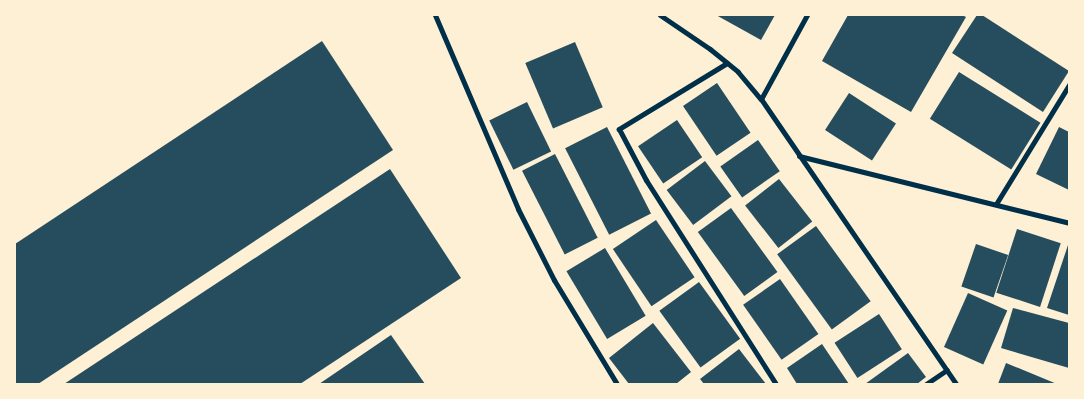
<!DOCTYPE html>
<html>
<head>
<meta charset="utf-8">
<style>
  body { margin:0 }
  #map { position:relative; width:1084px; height:399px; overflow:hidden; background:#fdf0d5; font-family:Lora,serif }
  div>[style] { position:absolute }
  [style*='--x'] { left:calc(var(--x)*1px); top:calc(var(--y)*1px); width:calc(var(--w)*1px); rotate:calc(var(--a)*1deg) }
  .building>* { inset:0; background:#264d5e; transform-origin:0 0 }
  .minor>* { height:5px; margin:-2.5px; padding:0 2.5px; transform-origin:2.5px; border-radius:2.5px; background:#003049 }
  span { translate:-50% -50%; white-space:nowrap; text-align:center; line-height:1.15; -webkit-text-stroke:5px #fdf0d5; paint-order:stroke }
  .frame { position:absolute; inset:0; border:16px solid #fdf0d5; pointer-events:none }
</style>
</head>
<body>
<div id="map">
  <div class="building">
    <div style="clip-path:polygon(716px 15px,775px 15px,761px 40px)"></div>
    <div style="clip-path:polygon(848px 15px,962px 15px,966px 17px,911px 112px,822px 61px)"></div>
    <div style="clip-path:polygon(977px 15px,982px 15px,1069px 71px,1043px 112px,952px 53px)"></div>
    <div style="clip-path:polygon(322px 41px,393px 150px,38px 384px,15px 384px,15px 244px)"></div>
    <div style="left:575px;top:42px;width:71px;height:54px;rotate:67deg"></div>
    <div style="left:959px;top:72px;width:96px;height:55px;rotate:32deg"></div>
    <div style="left:717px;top:83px;width:60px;height:41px;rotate:56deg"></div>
    <div style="left:849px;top:93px;width:56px;height:44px;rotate:33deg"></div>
    <div style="left:527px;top:102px;width:55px;height:42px;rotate:64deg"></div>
    <div style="left:677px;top:120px;width:45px;height:47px;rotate:56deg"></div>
    <div style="left:607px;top:127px;width:97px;height:47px;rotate:63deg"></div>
    <div style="clip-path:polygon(1059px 127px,1069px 132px,1069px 190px,1036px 174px)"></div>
    <div style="left:758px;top:140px;width:38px;height:46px;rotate:55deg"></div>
    <div style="left:555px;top:154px;width:94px;height:37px;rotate:63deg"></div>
    <div style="left:705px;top:161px;width:44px;height:48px;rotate:53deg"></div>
    <div style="clip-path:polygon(390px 169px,461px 278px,300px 384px,64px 384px)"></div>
    <div style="left:779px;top:179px;width:54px;height:43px;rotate:52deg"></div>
    <div style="left:731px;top:208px;width:79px;height:41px;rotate:54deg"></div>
    <div style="left:656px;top:220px;width:69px;height:52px;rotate:56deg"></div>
    <div style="left:816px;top:226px;width:93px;height:48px;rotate:54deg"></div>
    <div style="left:1017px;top:229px;width:46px;height:67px;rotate:18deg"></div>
    <div style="clip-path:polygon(1069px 242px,1069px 315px,1047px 308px)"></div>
    <div style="left:976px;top:244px;width:34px;height:45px;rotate:19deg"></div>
    <div style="left:605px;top:248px;width:79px;height:45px;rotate:59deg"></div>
    <div style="left:780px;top:279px;width:67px;height:45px;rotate:55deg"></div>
    <div style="left:699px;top:282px;width:70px;height:49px;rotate:54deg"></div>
    <div style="left:968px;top:293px;width:43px;height:59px;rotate:24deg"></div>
    <div style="clip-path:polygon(1013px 308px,1069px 323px,1069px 368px,1001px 348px)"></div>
    <div style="left:879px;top:314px;width:42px;height:53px;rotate:57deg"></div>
    <div style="clip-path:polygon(653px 323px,691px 372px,676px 384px,629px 384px,609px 358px)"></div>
    <div style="clip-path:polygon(391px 335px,425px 384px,319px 384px)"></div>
    <div style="clip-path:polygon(822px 344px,849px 384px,797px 384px,787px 368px)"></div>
    <div style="clip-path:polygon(739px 349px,766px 384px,704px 384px,700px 379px)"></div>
    <div style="clip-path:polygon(908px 353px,926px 377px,917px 384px,865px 384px)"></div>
    <div style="clip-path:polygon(1006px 363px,1057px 384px,998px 384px)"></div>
  </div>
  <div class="minor">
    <div style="--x:435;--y:15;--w:211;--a:66.8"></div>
    <div style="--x:518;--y:209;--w:80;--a:63.1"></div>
    <div style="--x:554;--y:280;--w:122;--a:58.8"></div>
    <div style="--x:660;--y:15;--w:60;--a:34.2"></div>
    <div style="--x:710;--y:49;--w:36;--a:39"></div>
    <div style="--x:738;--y:72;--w:35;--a:50"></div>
    <div style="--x:761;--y:99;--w:345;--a:55.6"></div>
    <div style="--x:727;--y:63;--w:127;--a:148.6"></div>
    <div style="--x:619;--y:129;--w:58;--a:62.1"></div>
    <div style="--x:646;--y:180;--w:242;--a:57.5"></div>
    <div style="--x:761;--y:99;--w:96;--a:-61.3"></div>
    <div style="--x:799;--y:156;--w:278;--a:13.9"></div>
    <div style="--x:996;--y:204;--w:140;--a:-58.5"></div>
    <div style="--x:926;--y:384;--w:25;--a:-34"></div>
  </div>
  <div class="frame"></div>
</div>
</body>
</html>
